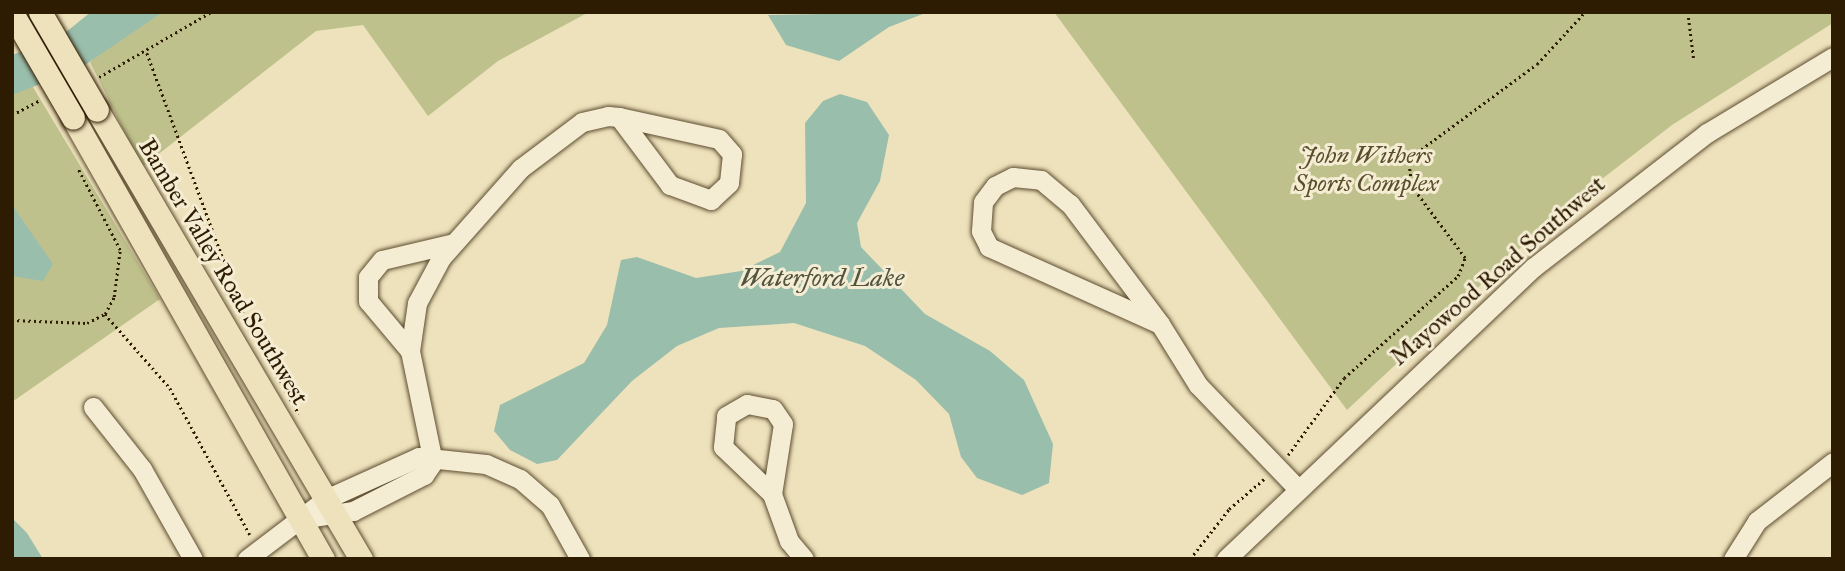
<!DOCTYPE html>
<html>
<head>
<meta charset="utf-8">
<style>
  body { margin:0 }
  #map { position:relative; width:1845px; height:571px; overflow:hidden; background:#eee2bc; font-family:"IM FELL Great Primer",serif }
  div>[style] { position:absolute }
  [style*='--x'] { left:calc(var(--x)*1px); top:calc(var(--y)*1px); width:calc(var(--w)*1px); rotate:calc(var(--a)*1deg) }
  .green>* { inset:0; background:#bfc18c }
  .water>* { inset:0; background:#9abeac }
  .path>* { height:2.5px; margin-top:-1.25px; transform-origin:0; background:repeating-linear-gradient(90deg,#2d1b02 0 2px,transparent 0 5.5px) }
  .roads { filter:drop-shadow(0 0 2px #5d4d30) drop-shadow(0 0 2px #5d4d30) }
  .minor>* { height:19px; margin:-9.5px; padding:0 9.5px; transform-origin:9.5px; border-radius:9.5px; background:#f4ecd3 }
  .major>* { height:23px; margin:-11.5px; padding:0 11.5px; transform-origin:11.5px; border-radius:11.5px; background:#eee2bc }
  .bridges { filter:drop-shadow(0 0 2px #2d1b02) drop-shadow(0 0 2px #2d1b02) }
  .major-bridge>* { height:23px; margin:-11.5px; padding:0 11.5px; transform-origin:11.5px; border-radius:11.5px; background:#eee2bc }
  span { translate:-50% -50%; white-space:nowrap; text-align:center; line-height:1.15; -webkit-text-stroke:6px #f4ecd3; paint-order:stroke }
  .park-label { font-size:24px; color:#594d2b; font-style:italic }
  .street-label { font-size:24px; color:#2d1b02 }
  .water-label { font-size:26px; color:#53543e; font-style:italic }
  .frame { position:absolute; inset:0; border:14px solid #2d1b02; pointer-events:none }
</style>
</head>
<body>
<div id="map">
  <div class="green">
    <div style="clip-path:polygon(146px 12px,589px 12px,498px 61px,428px 116px,363px 25px,316px 31px,142px 167px,90px 62px)"></div>
    <div style="clip-path:polygon(1054px 12px,1833px 12px,1833px 23px,1672px 125px,1559px 212px,1347px 410px)"></div>
    <div style="clip-path:polygon(12px 52px,160px 299px,12px 402px)"></div>
  </div>
  <div class="water">
    <div style="clip-path:polygon(91px 12px,163px 12px,79px 69px,12px 95px,12px 55px,61px 36px)"></div>
    <div style="clip-path:polygon(928px 12px,889px 27px,839px 61px,786px 45px,768px 15px)"></div>
    <div style="clip-path:polygon(840px 94px,867px 102px,889px 135px,880px 181px,857px 223px,861px 247px,925px 314px,990px 351px,1024px 380px,1053px 444px,1049px 483px,1022px 495px,977px 478px,961px 457px,949px 414px,916px 380px,865px 346px,794px 323px,719px 328px,677px 346px,632px 381px,557px 460px,537px 464px,510px 450px,494px 431px,500px 405px,584px 363px,607px 325px,621px 260px,637px 257px,696px 278px,741px 271px,780px 252px,806px 203px,805px 123px,823px 101px)"></div>
    <div style="clip-path:polygon(12px 205px,53px 264px,43px 281px,12px 276px)"></div>
    <div style="clip-path:polygon(12px 518px,27px 533px,43px 559px,12px 559px)"></div>
  </div>
  <div class="path">
    <div style="--x:1688;--y:12;--w:48;--a:82.9"></div>
    <div style="--x:147;--y:53;--w:283;--a:69.7"></div>
    <div style="--x:245;--y:318;--w:110;--a:60.6"></div>
    <div style="--x:99;--y:77;--w:129;--a:-30.1"></div>
    <div style="--x:12;--y:115;--w:32;--a:-28"></div>
    <div style="--x:144;--y:149;--w:63;--a:57.3"></div>
    <div style="--x:105;--y:314;--w:98;--a:48.7"></div>
    <div style="--x:170;--y:388;--w:167;--a:61.4"></div>
    <div style="--x:12;--y:320;--w:75;--a:2.3"></div>
    <div style="--x:87;--y:323;--w:20;--a:-27"></div>
    <div style="--x:105;--y:314;--w:19;--a:-62"></div>
    <div style="--x:114;--y:297;--w:47;--a:-82.7"></div>
    <div style="--x:120;--y:250;--w:91;--a:-117.4"></div>
    <div style="--x:1288;--y:455;--w:95;--a:-54"></div>
    <div style="--x:1344;--y:378;--w:153;--a:-41.8"></div>
    <div style="--x:1458;--y:276;--w:19;--a:-69"></div>
    <div style="--x:1465;--y:258;--w:89;--a:-126.7"></div>
    <div style="--x:1412;--y:187;--w:28;--a:-98"></div>
    <div style="--x:1408;--y:159;--w:160;--a:-36.4"></div>
    <div style="--x:1537;--y:64;--w:71;--a:-47.3"></div>
    <div style="--x:1190;--y:559;--w:63;--a:-52"></div>
    <div style="--x:1229;--y:509;--w:46;--a:-40.6"></div>
  </div>
  <div class="roads">
    <div class="minor">
      <div style="--x:1013;--y:177;--w:28;--a:6"></div>
      <div style="--x:1041;--y:180;--w:38;--a:40"></div>
      <div style="--x:1070;--y:204;--w:150;--a:53.1"></div>
      <div style="--x:1160;--y:324;--w:188;--a:-155.8"></div>
      <div style="--x:989;--y:247;--w:18;--a:-117"></div>
      <div style="--x:981;--y:231;--w:29;--a:-86"></div>
      <div style="--x:983;--y:202;--w:20;--a:-53"></div>
      <div style="--x:995;--y:186;--w:20;--a:-27"></div>
      <div style="--x:1160;--y:324;--w:72;--a:58.1"></div>
      <div style="--x:1198;--y:385;--w:143;--a:46.1"></div>
      <div style="--x:410;--y:351;--w:65;--a:-130"></div>
      <div style="--x:368;--y:301;--w:24;--a:-90"></div>
      <div style="--x:368;--y:277;--w:22;--a:-51"></div>
      <div style="--x:382;--y:260;--w:74;--a:-13.3"></div>
      <div style="--x:93;--y:407;--w:79;--a:51.7"></div>
      <div style="--x:142;--y:469;--w:103;--a:60.5"></div>
      <div style="--x:433;--y:462;--w:113;--a:-101.7"></div>
      <div style="--x:410;--y:351;--w:49;--a:-81.7"></div>
      <div style="--x:417;--y:303;--w:51;--a:-61.9"></div>
      <div style="--x:441;--y:258;--w:120;--a:-48.4"></div>
      <div style="--x:521;--y:168;--w:76;--a:-37"></div>
      <div style="--x:582;--y:122;--w:27;--a:-13"></div>
      <div style="--x:608;--y:116;--w:11;--a:5"></div>
      <div style="--x:619;--y:117;--w:102;--a:12.4"></div>
      <div style="--x:719;--y:139;--w:20;--a:49"></div>
      <div style="--x:732;--y:154;--w:29;--a:96"></div>
      <div style="--x:729;--y:183;--w:25;--a:137"></div>
      <div style="--x:711;--y:200;--w:44;--a:-159.9"></div>
      <div style="--x:670;--y:185;--w:85;--a:-126.9"></div>
      <div style="--x:772;--y:494;--w:68;--a:-136.2"></div>
      <div style="--x:723;--y:447;--w:31;--a:-84"></div>
      <div style="--x:726;--y:416;--w:24;--a:-30"></div>
      <div style="--x:747;--y:404;--w:26;--a:11"></div>
      <div style="--x:773;--y:409;--w:18;--a:56"></div>
      <div style="--x:783;--y:424;--w:71;--a:98.9"></div>
      <div style="--x:772;--y:494;--w:50;--a:70.1"></div>
      <div style="--x:789;--y:541;--w:23;--a:50"></div>
      <div style="--x:300;--y:519;--w:54;--a:-8.6"></div>
      <div style="--x:353;--y:511;--w:80;--a:-26.9"></div>
      <div style="--x:424;--y:475;--w:16;--a:-55"></div>
      <div style="--x:247;--y:559;--w:99;--a:-37.2"></div>
      <div style="--x:326;--y:499;--w:102;--a:-24.3"></div>
      <div style="--x:419;--y:457;--w:67;--a:6"></div>
      <div style="--x:486;--y:464;--w:37;--a:24"></div>
      <div style="--x:520;--y:479;--w:40;--a:41"></div>
      <div style="--x:550;--y:505;--w:62;--a:60.9"></div>
      <div style="--x:1226;--y:559;--w:424;--a:-43.5"></div>
      <div style="--x:1534;--y:267;--w:219;--a:-37.8"></div>
      <div style="--x:1707;--y:133;--w:147;--a:-31.1"></div>
      <div style="--x:1733;--y:559;--w:45;--a:-57.7"></div>
      <div style="--x:1757;--y:521;--w:96;--a:-37.8"></div>
    </div>
    <div class="major">
      <div style="--x:97;--y:110;--w:521;--a:59.55"></div>
      <div style="--x:73;--y:118;--w:507;--a:60.45"></div>
    </div>
  </div>
  <div class="bridges">
    <div class="major-bridge">
      <div style="--x:40;--y:12;--w:113;--a:59.8"></div>
      <div style="--x:12;--y:13;--w:121;--a:59.8"></div>
    </div>
  </div>
  <div class="park-label">
    <span style="left:1366px;top:170px">John Withers<br>Sports Complex</span>
  </div>
  <div class="street-label">
    <span style="left:1498px;top:271px;rotate:-41deg">Mayowood Road Southwest</span>
    <span style="left:223px;top:272px;rotate:59deg">Bamber Valley Road Southwest</span>
  </div>
  <div class="water-label">
    <span style="left:822px;top:278px">Waterford Lake</span>
  </div>
  <div class="frame"></div>
</div>
</body>
</html>
